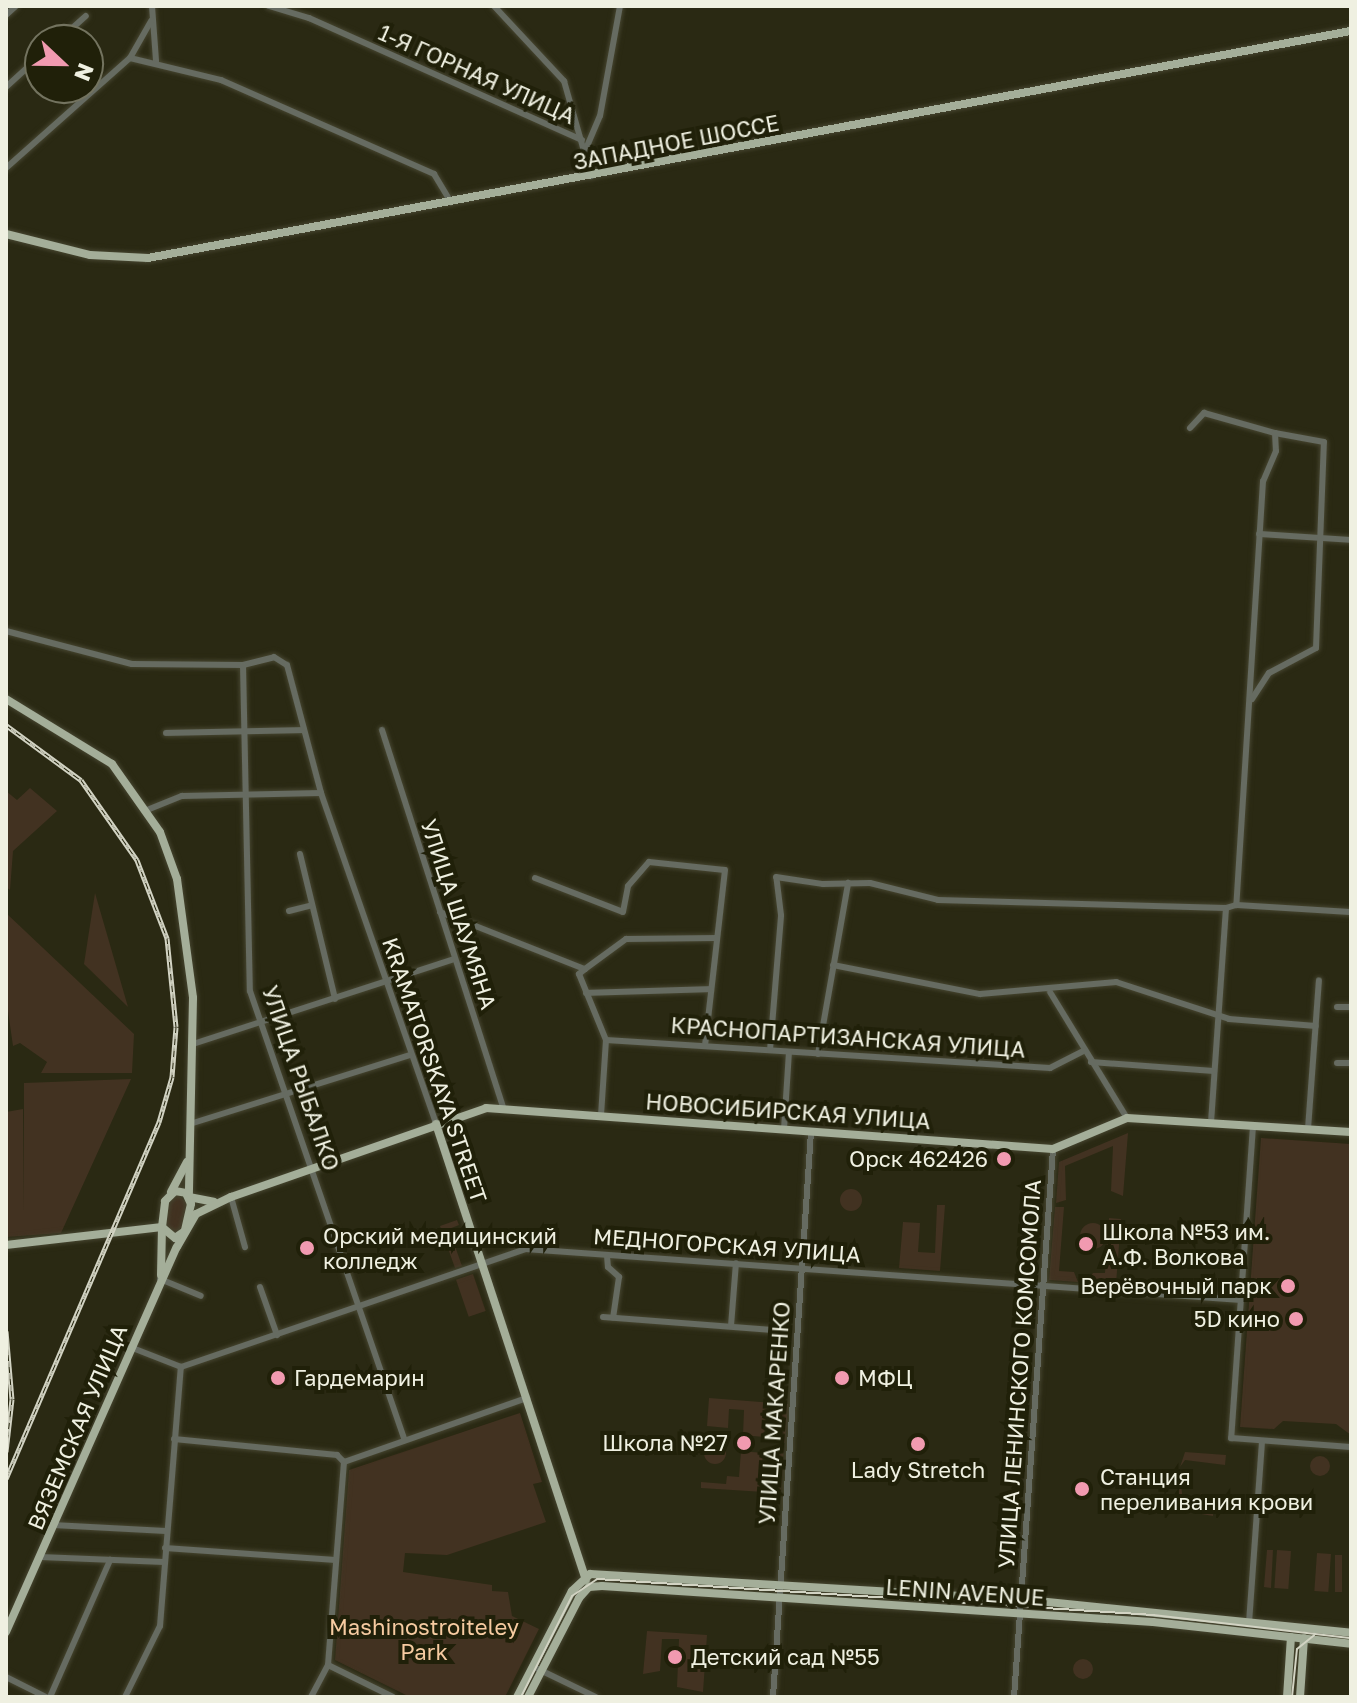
<!DOCTYPE html>
<html>
<head>
<meta charset="utf-8">
<style>
  body { margin:0 }
  #map { position:relative; width:1357px; height:1703px; overflow:hidden; background:#2a2913; font-family:"Golos Text",sans-serif }
  div>[style] { position:absolute }
  [style*='--x'] { left:calc(var(--x)*1px); top:calc(var(--y)*1px); width:calc(var(--w)*1px); rotate:calc(var(--a)*1deg) }
  .green>* { inset:0; background:#423221; transform-origin:0 0 }
  .round { border-radius:50% }
  .roads { filter:drop-shadow(0 0 2px #464530) drop-shadow(0 0 2px #464530) }
  .minor>* { height:6px; margin:-3px; padding:0 3px; transform-origin:3px; border-radius:3px; background:#666b61 }
  .major>* { height:8px; margin:-4px; padding:0 4px; transform-origin:4px; border-radius:4px; background:#a4ae99 }
  .tram>* { height:2px; margin:-1px; padding:0 1px; transform-origin:1px; border-radius:1px; background:#d2d3c3 }
  .rail>* { height:5px; margin-top:-2.5px; transform-origin:0; background:repeating-linear-gradient(90deg,#202009 0 6px,#d2d3c3 0 12px); box-sizing:border-box; border-block:2px solid #d2d3c3 }
  .dots>* { width:22px; height:22px; translate:-50% -50%; box-sizing:border-box; border:4px solid #202009; border-radius:50% }
  span { translate:-50% -50%; white-space:nowrap; text-align:center; line-height:1.15; -webkit-text-stroke:8px #202009; paint-order:stroke }
  .street-label { font-size:22px; color:#eff0e1 }
  .poi-label { font-size:22px; color:#eff0e1 }
  .right { translate:-100% -50%; text-align:right }
  .left { translate:0 -50%; text-align:left }
  .park-label { font-size:22px; color:#f6cba1 }
  .frame { position:absolute; inset:0; border:8px solid #eff0e1; pointer-events:none }
  .north { position:absolute; left:24px; top:24px; width:80px; height:80px; box-sizing:border-box; background:#202009; border:2px solid #73735f; border-radius:50%; rotate:112deg; font-size:22px; font-weight:700; line-height:32px; text-align:center; color:#eff0e1 }
  .north::after { content:''; display:block; margin:auto; width:28px; height:36px; background:#f19ab0; clip-path:polygon(50% 0,100% 100%,50% 72%,0 100%) }
</style>
</head>
<body>
<div id="map">
  <div class="green">
    <div style="clip-path:polygon(30px 788px,57px 811px,13px 851px,10px 890px,6px 887px,6px 791px,17px 800px)"></div>
    <div style="clip-path:polygon(95px 893px,128px 1007px,84px 964px)"></div>
    <div style="clip-path:polygon(6px 913px,134px 1034px,132px 1073px,41px 1073px,47px 1062px,20px 1043px,13px 1046px,6px 997px)"></div>
    <div style="clip-path:polygon(131px 1079px,61px 1233px,6px 1237px,6px 1112px,23px 1109px,24px 1213px,24px 1083px)"></div>
    <div style="clip-path:polygon(1128px 1133px,1123px 1196px,1111px 1191px,1113px 1146px,1065px 1166px,1066px 1200px,1056px 1203px,1059px 1162px)"></div>
    <div style="clip-path:polygon(1261px 1138px,1351px 1144px,1351px 1435px,1336px 1424px,1283px 1421px,1274px 1429px,1240px 1427px)"></div>
    <div class="round" style="left:840px;top:1189px;width:22px;height:22px"></div>
    <div style="clip-path:polygon(177px 1194px,188px 1204px,182px 1230px,173px 1235px,165px 1227px,167px 1203px)"></div>
    <div style="clip-path:polygon(937px 1205px,945px 1205px,940px 1271px,899px 1268px,903px 1222px,920px 1223px,918px 1252px,935px 1253px)"></div>
    <div style="clip-path:polygon(1055px 1207px,1064px 1207px,1059px 1271px,1074px 1272px,1078px 1282px,1049px 1280px)"></div>
    <div style="clip-path:polygon(1109px 1218px,1121px 1219px,1116px 1284px,1086px 1282px,1093px 1273px,1105px 1273px)"></div>
    <div style="clip-path:polygon(457px 1220px,459px 1225px,449px 1229px,462px 1266px,455px 1268px,440px 1226px)"></div>
    <div class="round" style="left:1080px;top:1223px;width:26px;height:26px"></div>
    <div style="left:473px;top:1274px;width:39px;height:18px;rotate:71deg"></div>
    <div style="clip-path:polygon(709px 1398px,788px 1404px,785px 1443px,779px 1443px,780px 1413px,766px 1413px,764px 1437px,743px 1435px,744px 1410px,729px 1409px,728px 1428px,707px 1426px)"></div>
    <div style="clip-path:polygon(520px 1413px,542px 1482px,533px 1484px,546px 1522px,447px 1555px,405px 1553px,403px 1572px,492px 1585px,492px 1591px,508px 1592px,512px 1616px,539px 1629px,505px 1697px,410px 1697px,335px 1660px,349px 1470px)"></div>
    <div class="round" style="left:704px;top:1442px;width:22px;height:22px"></div>
    <div style="clip-path:polygon(779px 1448px,784px 1448px,781px 1493px,701px 1488px,701px 1482px,726px 1484px,727px 1476px,739px 1477px,741px 1451px,763px 1453px,761px 1476px,777px 1477px)"></div>
    <div style="clip-path:polygon(1185px 1452px,1226px 1455px,1225px 1465px,1185px 1460px,1180px 1467px)"></div>
    <div class="round" style="left:1310px;top:1456px;width:20px;height:20px"></div>
    <div style="clip-path:polygon(1180px 1475px,1183px 1502px,1194px 1503px,1202px 1493px,1200px 1509px,1213px 1510px,1213px 1516px,1178px 1510px)"></div>
    <div style="clip-path:polygon(1267px 1550px,1273px 1550px,1271px 1588px,1264px 1587px)"></div>
    <div style="left:1277px;top:1550px;width:14px;height:38px;rotate:4deg"></div>
    <div style="left:1317px;top:1553px;width:14px;height:38px;rotate:4deg"></div>
    <div style="left:1335px;top:1555px;width:7px;height:37px"></div>
    <div style="clip-path:polygon(647px 1631px,707px 1635px,703px 1692px,677px 1687px,679px 1639px,662px 1639px,660px 1671px,643px 1674px)"></div>
    <div class="round" style="left:1073px;top:1659px;width:20px;height:20px"></div>
  </div>
  <div class="roads">
    <div class="minor">
      <div style="--x:152;--y:6;--w:55;--a:85.8"></div>
      <div style="--x:269;--y:6;--w:42;--a:16.7"></div>
      <div style="--x:309;--y:18;--w:299;--a:24.1"></div>
      <div style="--x:494;--y:6;--w:103;--a:47"></div>
      <div style="--x:564;--y:81;--w:99;--a:74.1"></div>
      <div style="--x:6;--y:15;--w:13;--a:-42"></div>
      <div style="--x:59;--y:40;--w:36;--a:-42"></div>
      <div style="--x:130;--y:58;--w:94;--a:13.6"></div>
      <div style="--x:221;--y:80;--w:233;--a:23.8"></div>
      <div style="--x:434;--y:174;--w:33;--a:59"></div>
      <div style="--x:6;--y:87;--w:46;--a:-42.4"></div>
      <div style="--x:585;--y:151;--w:38;--a:-67"></div>
      <div style="--x:600;--y:116;--w:112;--a:-79.7"></div>
      <div style="--x:6;--y:168;--w:166;--a:-41.6"></div>
      <div style="--x:130;--y:58;--w:43;--a:-60.4"></div>
      <div style="--x:1190;--y:428;--w:21;--a:-47"></div>
      <div style="--x:1204;--y:413;--w:74;--a:15.7"></div>
      <div style="--x:1275;--y:433;--w:18;--a:87"></div>
      <div style="--x:1276;--y:451;--w:33;--a:113"></div>
      <div style="--x:1263;--y:481;--w:425;--a:93.6"></div>
      <div style="--x:1236;--y:905;--w:10;--a:163"></div>
      <div style="--x:1226;--y:908;--w:215;--a:94"></div>
      <div style="--x:1259;--y:534;--w:92;--a:3.7"></div>
      <div style="--x:6;--y:631;--w:130;--a:14.7"></div>
      <div style="--x:132;--y:664;--w:111;--a:0.5"></div>
      <div style="--x:243;--y:665;--w:32;--a:-14"></div>
      <div style="--x:274;--y:657;--w:15;--a:32"></div>
      <div style="--x:287;--y:665;--w:132;--a:75.1"></div>
      <div style="--x:321;--y:793;--w:350;--a:70.8"></div>
      <div style="--x:243;--y:665;--w:326;--a:88.8"></div>
      <div style="--x:250;--y:991;--w:475;--a:71"></div>
      <div style="--x:1252;--y:699;--w:31;--a:-57"></div>
      <div style="--x:1269;--y:673;--w:53;--a:-28"></div>
      <div style="--x:1316;--y:648;--w:206;--a:-87.8"></div>
      <div style="--x:1324;--y:442;--w:50;--a:-169.6"></div>
      <div style="--x:382;--y:730;--w:397;--a:72.2"></div>
      <div style="--x:166;--y:733;--w:138;--a:-1.2"></div>
      <div style="--x:147;--y:810;--w:38;--a:-22"></div>
      <div style="--x:182;--y:796;--w:139;--a:-1.2"></div>
      <div style="--x:300;--y:854;--w:149;--a:76.4"></div>
      <div style="--x:535;--y:878;--w:94;--a:21.1"></div>
      <div style="--x:623;--y:912;--w:26;--a:-79"></div>
      <div style="--x:628;--y:886;--w:32;--a:-49"></div>
      <div style="--x:649;--y:862;--w:76;--a:6"></div>
      <div style="--x:725;--y:870;--w:176;--a:96.5"></div>
      <div style="--x:1236;--y:905;--w:115;--a:3.5"></div>
      <div style="--x:289;--y:911;--w:21;--a:-14"></div>
      <div style="--x:440;--y:912;--w:156;--a:21.5"></div>
      <div style="--x:585;--y:969;--w:51;--a:-36.2"></div>
      <div style="--x:626;--y:939;--w:91;--a:-0.6"></div>
      <div style="--x:833;--y:965;--w:150;--a:11.2"></div>
      <div style="--x:980;--y:994;--w:137;--a:-5"></div>
      <div style="--x:1116;--y:982;--w:119;--a:18.1"></div>
      <div style="--x:1229;--y:1019;--w:87;--a:4.6"></div>
      <div style="--x:585;--y:969;--w:8;--a:140"></div>
      <div style="--x:579;--y:974;--w:71;--a:67.8"></div>
      <div style="--x:606;--y:1040;--w:75;--a:93.8"></div>
      <div style="--x:1050;--y:992;--w:148;--a:58.6"></div>
      <div style="--x:586;--y:993;--w:125;--a:-1.8"></div>
      <div style="--x:1337;--y:1007;--w:14;--a:0"></div>
      <div style="--x:606;--y:1040;--w:445;--a:3.6"></div>
      <div style="--x:1050;--y:1068;--w:38;--a:-27"></div>
      <div style="--x:196;--y:1043;--w:272;--a:-18"></div>
      <div style="--x:770;--y:1050;--w:135;--a:-85.3"></div>
      <div style="--x:781;--y:915;--w:38;--a:-97"></div>
      <div style="--x:776;--y:877;--w:48;--a:8.5"></div>
      <div style="--x:823;--y:884;--w:47;--a:-1.2"></div>
      <div style="--x:870;--y:883;--w:70;--a:14"></div>
      <div style="--x:938;--y:900;--w:288;--a:1.6"></div>
      <div style="--x:818;--y:1054;--w:174;--a:-80"></div>
      <div style="--x:1091;--y:1062;--w:123;--a:4.2"></div>
      <div style="--x:1337;--y:1063;--w:14;--a:0"></div>
      <div style="--x:193;--y:1123;--w:227;--a:-17.4"></div>
      <div style="--x:1253;--y:1126;--w:313;--a:94"></div>
      <div style="--x:1231;--y:1438;--w:120;--a:4.3"></div>
      <div style="--x:784;--y:1129;--w:77;--a:-86.3"></div>
      <div style="--x:1308;--y:1129;--w:149;--a:-85.8"></div>
      <div style="--x:231;--y:1197;--w:52;--a:74.4"></div>
      <div style="--x:607;--y:1256;--w:11;--a:85"></div>
      <div style="--x:608;--y:1267;--w:15;--a:42"></div>
      <div style="--x:619;--y:1277;--w:41;--a:98.3"></div>
      <div style="--x:160;--y:1279;--w:44;--a:22.5"></div>
      <div style="--x:260;--y:1287;--w:51;--a:70.5"></div>
      <div style="--x:603;--y:1317;--w:170;--a:4.4"></div>
      <div style="--x:731;--y:1326;--w:63;--a:-85.5"></div>
      <div style="--x:130;--y:1347;--w:55;--a:21.4"></div>
      <div style="--x:181;--y:1367;--w:364;--a:-18.9"></div>
      <div style="--x:525;--y:1249;--w:718;--a:4.07"></div>
      <div style="--x:174;--y:1439;--w:164;--a:5.6"></div>
      <div style="--x:337;--y:1455;--w:10;--a:45"></div>
      <div style="--x:53;--y:1525;--w:113;--a:3"></div>
      <div style="--x:165;--y:1548;--w:171;--a:4"></div>
      <div style="--x:40;--y:1557;--w:124;--a:2.3"></div>
      <div style="--x:1249;--y:1623;--w:182;--a:-85.9"></div>
      <div style="--x:328;--y:1665;--w:72;--a:26.2"></div>
      <div style="--x:538;--y:1669;--w:64;--a:25.8"></div>
      <div style="--x:6;--y:1677;--w:45;--a:26.6"></div>
      <div style="--x:50;--y:1697;--w:150;--a:-66.3"></div>
      <div style="--x:125;--y:1697;--w:79;--a:-63.8"></div>
      <div style="--x:160;--y:1626;--w:260;--a:-85.4"></div>
      <div style="--x:311;--y:1697;--w:36;--a:-62"></div>
      <div style="--x:328;--y:1665;--w:204;--a:-85.5"></div>
      <div style="--x:344;--y:1462;--w:194;--a:-19.3"></div>
      <div style="--x:773;--y:1697;--w:566;--a:-86.15"></div>
      <div style="--x:1014;--y:1697;--w:549;--a:-85.93"></div>
    </div>
    <div class="major">
      <div style="--x:6;--y:234;--w:87;--a:14"></div>
      <div style="--x:90;--y:255;--w:58;--a:3"></div>
      <div style="--x:148;--y:258;--w:1224;--a:-10.69"></div>
      <div style="--x:6;--y:699;--w:124;--a:31.5"></div>
      <div style="--x:112;--y:764;--w:83;--a:54.8"></div>
      <div style="--x:160;--y:832;--w:50;--a:70.1"></div>
      <div style="--x:177;--y:879;--w:120;--a:82.3"></div>
      <div style="--x:193;--y:998;--w:199;--a:91.2"></div>
      <div style="--x:189;--y:1197;--w:25;--a:11"></div>
      <div style="--x:436;--y:1124;--w:480;--a:71.8"></div>
      <div style="--x:175;--y:1191;--w:11;--a:10"></div>
      <div style="--x:186;--y:1193;--w:12;--a:66"></div>
      <div style="--x:191;--y:1204;--w:28;--a:103"></div>
      <div style="--x:185;--y:1231;--w:12;--a:145"></div>
      <div style="--x:175;--y:1238;--w:17;--a:-140"></div>
      <div style="--x:162;--y:1227;--w:26;--a:-83"></div>
      <div style="--x:165;--y:1201;--w:14;--a:-45"></div>
      <div style="--x:171;--y:1192;--w:34;--a:-62"></div>
      <div style="--x:6;--y:1245;--w:157;--a:-6.6"></div>
      <div style="--x:162;--y:1227;--w:48;--a:91.2"></div>
      <div style="--x:6;--y:1632;--w:421;--a:-66.1"></div>
      <div style="--x:177;--y:1247;--w:38;--a:-60"></div>
      <div style="--x:196;--y:1214;--w:39;--a:-26"></div>
      <div style="--x:231;--y:1197;--w:270;--a:-19.2"></div>
      <div style="--x:486;--y:1108;--w:568;--a:4.14"></div>
      <div style="--x:1053;--y:1149;--w:80;--a:-22.7"></div>
      <div style="--x:1127;--y:1118;--w:224;--a:3.6"></div>
      <div style="--x:517;--y:1697;--w:119;--a:-62.6"></div>
      <div style="--x:572;--y:1591;--w:25;--a:-43"></div>
      <div style="--x:590;--y:1574;--w:439;--a:3.4"></div>
      <div style="--x:1028;--y:1600;--w:325;--a:5.8"></div>
      <div style="--x:528;--y:1697;--w:111;--a:-62.7"></div>
      <div style="--x:579;--y:1598;--w:15;--a:-48"></div>
      <div style="--x:589;--y:1587;--w:13;--a:-4"></div>
      <div style="--x:602;--y:1586;--w:552;--a:3.74"></div>
      <div style="--x:1153;--y:1622;--w:199;--a:6.3"></div>
      <div style="--x:1287;--y:1697;--w:60;--a:-86.2"></div>
      <div style="--x:1300;--y:1697;--w:59;--a:-86.1"></div>
    </div>
  </div>
  <div class="tram">
    <div style="--x:521;--y:1697;--w:113;--a:-63.2"></div>
    <div style="--x:572;--y:1596;--w:30;--a:-34"></div>
    <div style="--x:597;--y:1579;--w:558;--a:3.7"></div>
    <div style="--x:1154;--y:1615;--w:198;--a:6.7"></div>
    <div style="--x:1292;--y:1697;--w:48;--a:-84.1"></div>
    <div style="--x:1297;--y:1649;--w:22;--a:-39"></div>
  </div>
  <div class="rail">
    <div style="--x:6;--y:725;--w:93;--a:36.3"></div>
    <div style="--x:81;--y:780;--w:98;--a:55"></div>
    <div style="--x:137;--y:860;--w:84;--a:69"></div>
    <div style="--x:167;--y:938;--w:89;--a:84.2"></div>
    <div style="--x:176;--y:1027;--w:50;--a:94.6"></div>
    <div style="--x:172;--y:1077;--w:47;--a:106.1"></div>
    <div style="--x:159;--y:1122;--w:388;--a:113.2"></div>
    <div style="--x:6;--y:1331;--w:68;--a:85"></div>
    <div style="--x:12;--y:1399;--w:53;--a:96.5"></div>
  </div>
  <div class="dots">
    <div style="left:1004px;top:1159px;background:#f19ab0"></div>
    <div style="left:1086px;top:1244px;background:#f19ab0"></div>
    <div style="left:307px;top:1248px;background:#f19ab0"></div>
    <div style="left:1288px;top:1286px;background:#f19ab0"></div>
    <div style="left:1296px;top:1319px;background:#f19ab0"></div>
    <div style="left:278px;top:1378px;background:#f19ab0"></div>
    <div style="left:842px;top:1378px;background:#f19ab0"></div>
    <div style="left:744px;top:1443px;background:#f19ab0"></div>
    <div style="left:918px;top:1444px;background:#f19ab0"></div>
    <div style="left:1082px;top:1489px;background:#f19ab0"></div>
    <div style="left:675px;top:1657px;background:#f19ab0"></div>
  </div>
  <div class="street-label">
    <span style="left:477px;top:74px;rotate:24deg">1-Я ГОРНАЯ УЛИЦА</span>
    <span style="left:676px;top:142px;rotate:-11deg">ЗАПАДНОЕ ШОССЕ</span>
    <span style="left:459px;top:914px;rotate:72deg">УЛИЦА ШАУМЯНА</span>
    <span style="left:848px;top:1037px;rotate:4deg">КРАСНОПАРТИЗАНСКАЯ УЛИЦА</span>
    <span style="left:435px;top:1070px;rotate:71deg">KRAMATORSKAYA STREET</span>
    <span style="left:301px;top:1078px;rotate:71deg">УЛИЦА РЫБАЛКО</span>
    <span style="left:788px;top:1111px;rotate:4deg">НОВОСИБИРСКАЯ УЛИЦА</span>
    <span style="left:727px;top:1245px;rotate:4deg">МЕДНОГОРСКАЯ УЛИЦА</span>
    <span style="left:1019px;top:1374px;rotate:-86deg">УЛИЦА ЛЕНИНСКОГО КОМСОМОЛА</span>
    <span style="left:774px;top:1413px;rotate:-86deg">УЛИЦА МАКАРЕНКО</span>
    <span style="left:77px;top:1427px;rotate:-67deg">ВЯЗЕМСКАЯ УЛИЦА</span>
    <span style="left:965px;top:1592px;rotate:4deg">LENIN AVENUE</span>
  </div>
  <div class="poi-label">
    <span class="right" style="left:988px;top:1159px">Орск 462426</span>
    <span class="left" style="left:1102px;top:1244px">Школа №53 им.<br>А.Ф. Волкова</span>
    <span class="left" style="left:323px;top:1248px">Орский медицинский<br>колледж</span>
    <span class="right" style="left:1272px;top:1286px">Верёвочный парк</span>
    <span class="right" style="left:1280px;top:1319px">5D кино</span>
    <span class="left" style="left:294px;top:1378px">Гардемарин</span>
    <span class="left" style="left:858px;top:1378px">МФЦ</span>
    <span class="right" style="left:728px;top:1443px">Школа №27</span>
    <span style="left:918px;top:1470px">Lady Stretch</span>
    <span class="left" style="left:1100px;top:1489px">Станция<br>переливания крови</span>
    <span class="left" style="left:691px;top:1657px">Детский сад №55</span>
  </div>
  <div class="park-label">
    <span style="left:424px;top:1639px">Mashinostroiteley<br>Park</span>
  </div>
  <div class="frame"></div>
  <div class="north">N</div>
</div>
</body>
</html>
